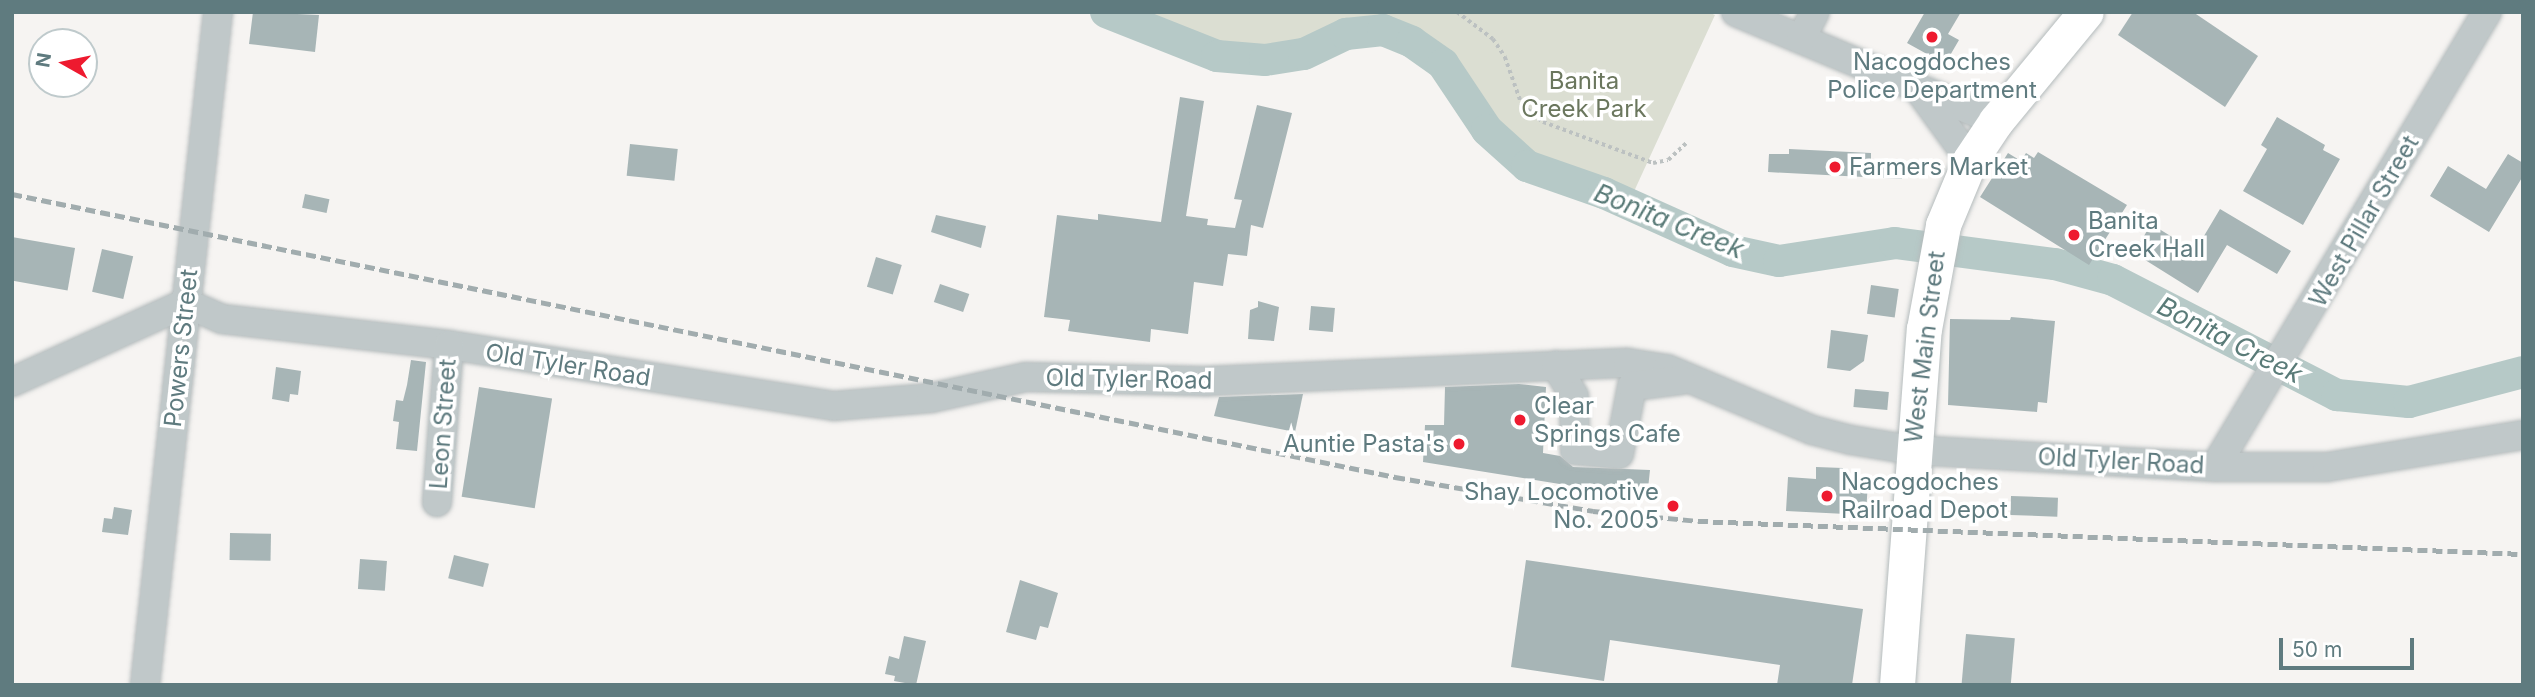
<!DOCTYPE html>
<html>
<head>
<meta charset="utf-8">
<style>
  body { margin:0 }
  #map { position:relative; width:2535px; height:697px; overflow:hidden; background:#f6f4f2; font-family:Inter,sans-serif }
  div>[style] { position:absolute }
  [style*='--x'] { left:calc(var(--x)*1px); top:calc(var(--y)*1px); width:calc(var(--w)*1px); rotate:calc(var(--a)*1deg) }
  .green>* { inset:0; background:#dbded2 }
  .river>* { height:32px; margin:-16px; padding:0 16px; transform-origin:16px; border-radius:16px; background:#b6c9c7 }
  .building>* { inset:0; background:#a7b5b6; transform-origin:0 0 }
  .path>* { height:3.5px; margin-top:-1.75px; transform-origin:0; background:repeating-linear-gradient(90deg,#bcc1c1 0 3.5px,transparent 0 7px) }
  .roads { filter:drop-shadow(0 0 2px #b4bbbc) drop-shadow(0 0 2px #b4bbbc) }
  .minor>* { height:28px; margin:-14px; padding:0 14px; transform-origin:14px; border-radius:14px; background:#c0c8c9 }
  .major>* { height:35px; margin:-17.5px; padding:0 17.5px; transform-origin:17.5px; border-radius:17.5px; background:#fff }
  .rail>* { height:5px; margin-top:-2.5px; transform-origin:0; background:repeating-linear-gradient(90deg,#a1acae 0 10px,transparent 0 15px) }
  .dots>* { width:19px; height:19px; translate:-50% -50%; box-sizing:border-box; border:4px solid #fff; border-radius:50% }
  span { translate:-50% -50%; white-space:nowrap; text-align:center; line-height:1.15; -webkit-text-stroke:7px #fff; paint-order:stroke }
  .poi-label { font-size:24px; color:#5f7b7f }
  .left { translate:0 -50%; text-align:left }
  .right { translate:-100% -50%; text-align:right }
  .park-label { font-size:24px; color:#6b775e }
  .street-label { font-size:24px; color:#5f7b7f }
  .water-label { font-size:26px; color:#5a7b78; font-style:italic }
  .frame { position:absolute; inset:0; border:14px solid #5f7b7f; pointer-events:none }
  .north { position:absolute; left:28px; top:28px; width:70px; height:70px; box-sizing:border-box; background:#fff; border:2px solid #bfcacc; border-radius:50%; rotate:279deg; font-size:19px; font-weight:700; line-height:28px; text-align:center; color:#5f7b7f }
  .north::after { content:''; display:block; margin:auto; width:24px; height:32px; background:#ee1a2f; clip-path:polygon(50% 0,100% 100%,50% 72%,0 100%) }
  .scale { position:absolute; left:2279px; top:638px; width:135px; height:32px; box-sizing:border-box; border:4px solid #5f7b7f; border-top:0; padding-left:9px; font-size:21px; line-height:24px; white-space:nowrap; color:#5f7b7f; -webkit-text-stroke:5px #fff; paint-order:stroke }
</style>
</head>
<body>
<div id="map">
  <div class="green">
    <div style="clip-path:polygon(1123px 12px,1708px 12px,1715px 15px,1631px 198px,1527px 162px,1489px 128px,1447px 62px,1415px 38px,1384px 25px,1345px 28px,1299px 48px,1266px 53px,1220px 48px)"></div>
  </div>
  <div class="river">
    <div style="--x:1106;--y:12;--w:119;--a:21.6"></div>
    <div style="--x:1217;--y:56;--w:48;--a:4.8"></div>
    <div style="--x:1265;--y:60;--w:39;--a:-9"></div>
    <div style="--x:1304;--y:54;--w:47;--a:-25.5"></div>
    <div style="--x:1346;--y:34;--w:37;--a:-6"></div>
    <div style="--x:1383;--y:30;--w:31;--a:22"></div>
    <div style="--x:1412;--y:42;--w:38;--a:35"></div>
    <div style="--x:1443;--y:64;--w:79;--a:56.3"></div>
    <div style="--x:1487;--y:130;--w:54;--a:42"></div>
    <div style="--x:1527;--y:166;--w:82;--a:19.3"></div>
    <div style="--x:1604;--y:193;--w:141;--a:24.2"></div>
    <div style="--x:1733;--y:251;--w:47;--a:12.3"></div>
    <div style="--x:1779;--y:261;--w:117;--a:-8.8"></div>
    <div style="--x:1895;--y:243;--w:161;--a:7.5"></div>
    <div style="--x:2055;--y:264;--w:60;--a:15.4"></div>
    <div style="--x:2113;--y:280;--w:252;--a:27.2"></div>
    <div style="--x:2337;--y:395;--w:72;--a:5.6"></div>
    <div style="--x:2409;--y:402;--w:118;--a:-14.7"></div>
  </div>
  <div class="building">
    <div style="clip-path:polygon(253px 12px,319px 15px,315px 52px,249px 44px)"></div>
    <div style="clip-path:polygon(1925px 12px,1961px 12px,1948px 34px,1959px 40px,1945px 64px,1907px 43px)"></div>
    <div style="clip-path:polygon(2133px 12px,2193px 12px,2258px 56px,2225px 107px,2118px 35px)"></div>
    <div style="clip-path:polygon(1180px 97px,1204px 101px,1186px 216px,1208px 219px,1207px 225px,1235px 228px,1242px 200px,1234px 199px,1257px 105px,1292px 113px,1263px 228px,1251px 225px,1247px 256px,1228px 254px,1223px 286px,1194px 282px,1188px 334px,1151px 329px,1150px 342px,1068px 331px,1070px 320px,1044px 317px,1057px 215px,1098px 220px,1098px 214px,1161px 222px)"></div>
    <div style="clip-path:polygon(2277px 117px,2325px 145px,2323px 150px,2340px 159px,2303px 225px,2243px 191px,2267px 149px,2261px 145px)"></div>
    <div style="left:630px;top:144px;width:48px;height:32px;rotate:6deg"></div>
    <div style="clip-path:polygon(1789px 149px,1871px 153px,1871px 160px,1903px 161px,1902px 179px,1768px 172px,1769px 154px,1789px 154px)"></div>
    <div style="clip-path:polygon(2038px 152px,2127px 205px,2089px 265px,1980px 197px,2008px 153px,2021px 161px,2026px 153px,2034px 158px)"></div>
    <div style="clip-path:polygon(2508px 154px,2523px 163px,2523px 176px,2489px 232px,2430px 196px,2448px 166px,2486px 189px)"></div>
    <div style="left:305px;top:194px;width:25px;height:14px;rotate:12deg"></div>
    <div style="clip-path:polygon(2220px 209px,2291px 251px,2277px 274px,2227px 245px,2198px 293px,2134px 253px,2151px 224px,2195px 251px)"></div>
    <div style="clip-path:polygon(936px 215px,986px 226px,981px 248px,931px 232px)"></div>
    <div style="left:12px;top:237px;width:64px;height:43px;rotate:10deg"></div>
    <div style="left:102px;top:249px;width:32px;height:44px;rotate:13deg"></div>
    <div style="left:876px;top:257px;width:27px;height:31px;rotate:17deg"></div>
    <div style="left:940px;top:284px;width:31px;height:19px;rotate:19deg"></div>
    <div style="left:1871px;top:285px;width:28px;height:29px;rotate:8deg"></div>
    <div style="clip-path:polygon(1258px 301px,1279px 307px,1274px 341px,1248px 339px,1250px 310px,1258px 307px)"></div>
    <div style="left:1311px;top:306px;width:24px;height:24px;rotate:5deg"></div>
    <div style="clip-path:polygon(2011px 317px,2055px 321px,2047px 403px,2038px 402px,2037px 412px,1948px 405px,1950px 319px,2010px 320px)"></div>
    <div style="clip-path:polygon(1831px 330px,1868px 335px,1864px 361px,1850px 371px,1827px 368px)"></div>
    <div style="clip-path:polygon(411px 360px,426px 362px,417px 451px,396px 449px,399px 422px,393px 421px,396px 400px,403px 401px,407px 385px)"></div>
    <div style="clip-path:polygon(276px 367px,301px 371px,298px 395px,290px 394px,289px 402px,272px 399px)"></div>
    <div style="clip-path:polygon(1519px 384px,1546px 387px,1543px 453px,1560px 456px,1573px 467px,1650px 470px,1647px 498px,1423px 462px,1425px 425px,1444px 425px,1445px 387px)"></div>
    <div style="left:479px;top:387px;width:74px;height:111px;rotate:9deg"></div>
    <div style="left:1855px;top:389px;width:34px;height:18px;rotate:5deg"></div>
    <div style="clip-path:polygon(1303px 394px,1295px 432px,1214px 416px,1219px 397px)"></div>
    <div style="clip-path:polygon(1816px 467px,1843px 468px,1843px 479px,1868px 481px,1866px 515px,1786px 511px,1788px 477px,1816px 479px)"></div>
    <div style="left:2011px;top:496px;width:47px;height:19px;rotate:2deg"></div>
    <div style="clip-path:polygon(114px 507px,132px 510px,128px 535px,102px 532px,104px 518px,112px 519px)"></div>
    <div style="left:230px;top:533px;width:41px;height:27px;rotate:1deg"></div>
    <div style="left:454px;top:555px;width:36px;height:24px;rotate:14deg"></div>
    <div style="left:360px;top:559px;width:27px;height:30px;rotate:4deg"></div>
    <div style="clip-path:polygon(1526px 560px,1863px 609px,1852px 685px,1777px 685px,1780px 665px,1610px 640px,1604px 681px,1511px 667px)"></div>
    <div style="clip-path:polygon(1020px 580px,1058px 593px,1048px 628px,1040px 626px,1036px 640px,1006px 632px)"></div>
    <div style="left:1966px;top:634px;width:49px;height:51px;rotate:5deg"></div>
    <div style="clip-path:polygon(904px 636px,926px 641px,916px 685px,894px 681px,895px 676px,885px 674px,889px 656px,899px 659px)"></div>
  </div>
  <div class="path">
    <div style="--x:1457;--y:12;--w:45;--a:36.9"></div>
    <div style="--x:1493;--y:39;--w:22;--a:56"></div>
    <div style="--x:1505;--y:57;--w:51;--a:70.5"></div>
    <div style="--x:1522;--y:105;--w:27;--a:39"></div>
    <div style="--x:1543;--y:122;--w:117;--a:20.4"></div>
    <div style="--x:1653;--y:163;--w:15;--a:-11"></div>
    <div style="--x:1668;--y:160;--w:26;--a:-43"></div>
  </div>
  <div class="roads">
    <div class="minor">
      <div style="--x:1736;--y:12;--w:282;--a:22.7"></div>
      <div style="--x:1801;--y:39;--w:30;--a:-63"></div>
      <div style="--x:1917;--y:87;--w:90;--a:54"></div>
      <div style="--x:186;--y:303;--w:39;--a:24"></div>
      <div style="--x:222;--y:319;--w:228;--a:6.5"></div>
      <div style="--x:449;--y:345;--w:390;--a:9"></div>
      <div style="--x:834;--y:406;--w:97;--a:-4.7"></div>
      <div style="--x:931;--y:398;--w:97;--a:-12.5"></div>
      <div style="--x:1026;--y:377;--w:182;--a:1.3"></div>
      <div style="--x:1208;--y:381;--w:420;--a:-2.5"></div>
      <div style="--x:1628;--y:363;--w:39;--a:9"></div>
      <div style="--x:1667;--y:369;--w:157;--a:22.8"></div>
      <div style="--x:1812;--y:430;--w:40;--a:14.4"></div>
      <div style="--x:1851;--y:440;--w:62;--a:9.3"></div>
      <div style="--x:1912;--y:450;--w:303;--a:3.2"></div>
      <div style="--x:2215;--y:467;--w:530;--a:-59.13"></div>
      <div style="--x:1556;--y:365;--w:36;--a:60"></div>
      <div style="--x:1574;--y:396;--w:54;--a:88.9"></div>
      <div style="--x:1575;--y:450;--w:44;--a:5.2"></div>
      <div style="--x:1619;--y:454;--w:69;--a:-79.2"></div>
      <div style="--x:1632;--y:386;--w:49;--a:-7"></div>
      <div style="--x:12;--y:382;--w:191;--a:-24.4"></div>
      <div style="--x:2215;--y:467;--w:112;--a:0"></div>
      <div style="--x:2327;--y:467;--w:199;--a:-9.3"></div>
      <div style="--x:437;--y:502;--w:157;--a:-85.6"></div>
      <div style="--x:145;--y:685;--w:677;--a:-83.81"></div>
    </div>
    <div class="major">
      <div style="--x:1897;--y:685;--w:357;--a:-85.7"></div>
      <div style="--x:1924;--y:329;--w:106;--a:-79.6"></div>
      <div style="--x:1943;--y:225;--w:70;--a:-67.4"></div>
      <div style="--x:1970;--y:160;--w:47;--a:-56.3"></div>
      <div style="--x:1996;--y:121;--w:141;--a:-50.5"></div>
    </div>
  </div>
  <div class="rail">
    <div style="--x:12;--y:194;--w:1412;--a:11.56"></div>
    <div style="--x:1395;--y:477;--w:201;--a:9.7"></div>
    <div style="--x:1593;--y:511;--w:105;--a:5.4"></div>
    <div style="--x:1698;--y:521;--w:826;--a:2.29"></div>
  </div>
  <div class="dots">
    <div style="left:1932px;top:37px;background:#ee1a2f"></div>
    <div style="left:1835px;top:167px;background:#ee1a2f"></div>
    <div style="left:2074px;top:235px;background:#ee1a2f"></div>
    <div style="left:1520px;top:420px;background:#ee1a2f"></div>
    <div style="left:1459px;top:444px;background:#ee1a2f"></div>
    <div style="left:1827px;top:496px;background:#ee1a2f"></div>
    <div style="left:1673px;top:506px;background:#ee1a2f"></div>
  </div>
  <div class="poi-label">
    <span style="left:1932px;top:76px">Nacogdoches<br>Police Department</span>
    <span class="left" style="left:1849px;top:167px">Farmers Market</span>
    <span class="left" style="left:2088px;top:235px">Banita<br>Creek Hall</span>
    <span class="left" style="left:1534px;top:420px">Clear<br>Springs Cafe</span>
    <span class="right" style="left:1445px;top:444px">Auntie Pasta's</span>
    <span class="left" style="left:1841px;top:496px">Nacogdoches<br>Railroad Depot</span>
    <span class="right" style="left:1659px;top:506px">Shay Locomotive<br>No. 2005</span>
  </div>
  <div class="park-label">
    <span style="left:1584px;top:95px">Banita<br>Creek Park</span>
  </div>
  <div class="street-label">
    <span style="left:2364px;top:221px;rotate:-60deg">West Pillar Street</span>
    <span style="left:1925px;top:347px;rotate:-83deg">West Main Street</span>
    <span style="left:181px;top:348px;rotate:-84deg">Powers Street</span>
    <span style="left:568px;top:365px;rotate:9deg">Old Tyler Road</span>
    <span style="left:1129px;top:379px;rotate:1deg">Old Tyler Road</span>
    <span style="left:443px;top:424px;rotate:-86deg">Leon Street</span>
    <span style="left:2121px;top:461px;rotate:3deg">Old Tyler Road</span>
  </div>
  <div class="water-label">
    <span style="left:1669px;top:221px;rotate:22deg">Bonita Creek</span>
    <span style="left:2230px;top:340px;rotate:27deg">Bonita Creek</span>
  </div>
  <div class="frame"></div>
  <div class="north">N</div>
  <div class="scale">50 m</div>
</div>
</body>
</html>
